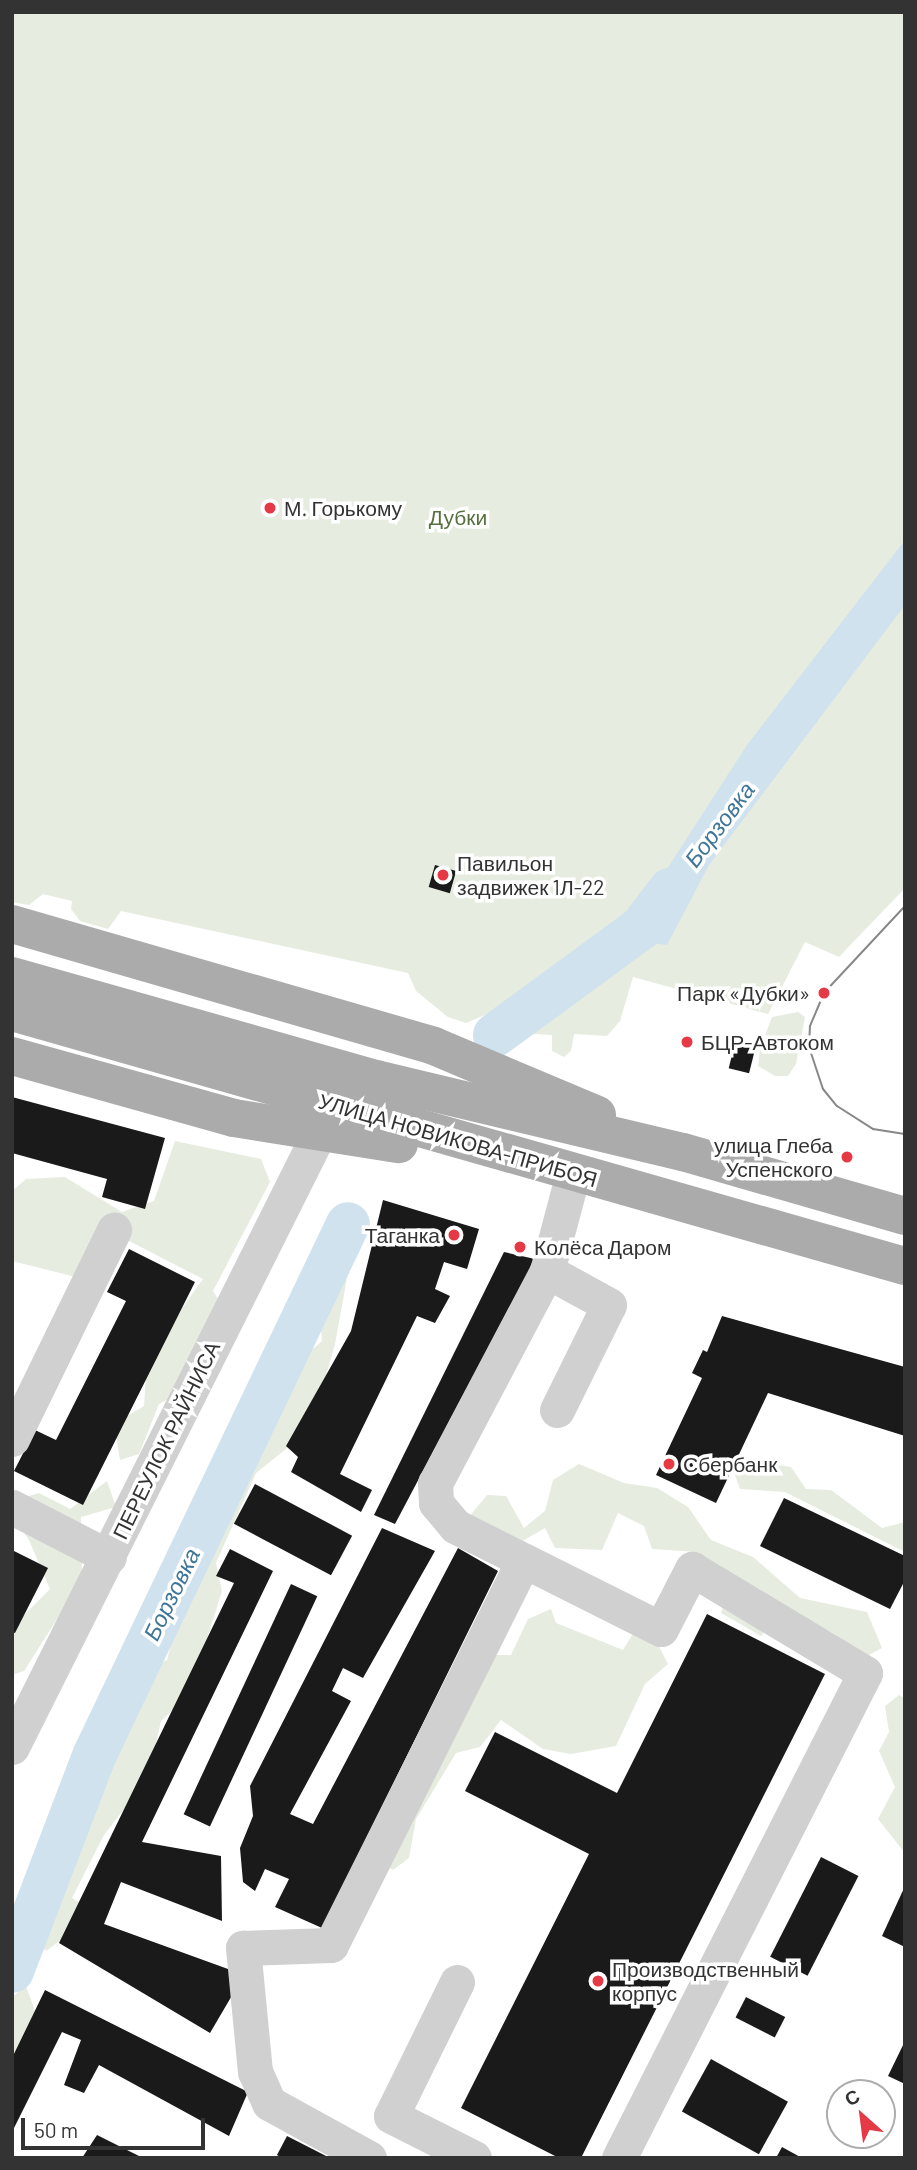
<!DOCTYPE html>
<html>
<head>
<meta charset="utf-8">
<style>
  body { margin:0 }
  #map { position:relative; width:917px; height:2170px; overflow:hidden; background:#fff; font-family:Barlow,sans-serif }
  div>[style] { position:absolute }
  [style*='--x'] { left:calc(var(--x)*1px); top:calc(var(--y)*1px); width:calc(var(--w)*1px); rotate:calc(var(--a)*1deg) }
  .green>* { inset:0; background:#e6ecdf }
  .water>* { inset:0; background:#cfe2ee }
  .river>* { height:44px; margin:-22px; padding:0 22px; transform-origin:22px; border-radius:22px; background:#cfe2ee }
  .building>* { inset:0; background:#1a1a1a; transform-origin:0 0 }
  .minor>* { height:35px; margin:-17.5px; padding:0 17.5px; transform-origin:17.5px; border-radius:17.5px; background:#d0d0d0 }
  .major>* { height:38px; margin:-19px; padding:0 19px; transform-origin:19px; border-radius:19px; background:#ababab }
  .tram>* { height:2px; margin:-1px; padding:0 1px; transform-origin:1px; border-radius:1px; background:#888 }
  .dots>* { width:19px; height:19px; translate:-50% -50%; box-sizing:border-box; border:4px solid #fff; border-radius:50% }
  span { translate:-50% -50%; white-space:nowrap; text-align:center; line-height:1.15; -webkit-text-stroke:7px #fff; paint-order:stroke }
  .poi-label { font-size:21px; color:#333 }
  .left { translate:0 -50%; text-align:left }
  .right { translate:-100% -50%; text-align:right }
  .park-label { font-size:21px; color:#56703f }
  .street-label { font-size:21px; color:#333 }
  .water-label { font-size:23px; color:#3f7597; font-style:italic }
  .frame { position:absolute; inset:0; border:14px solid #333; pointer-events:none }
  .north { position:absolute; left:826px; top:2079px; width:70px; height:70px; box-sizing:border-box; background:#fff; border:2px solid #adadad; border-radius:50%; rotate:332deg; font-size:19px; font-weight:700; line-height:28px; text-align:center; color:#333 }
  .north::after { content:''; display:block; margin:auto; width:24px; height:32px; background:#e63946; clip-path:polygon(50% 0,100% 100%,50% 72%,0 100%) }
  .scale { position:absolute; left:21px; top:2118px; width:184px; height:32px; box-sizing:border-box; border:4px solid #333; border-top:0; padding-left:9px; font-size:21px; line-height:24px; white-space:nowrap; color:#333; -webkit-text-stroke:5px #fff; paint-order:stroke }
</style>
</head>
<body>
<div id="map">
  <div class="green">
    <div style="clip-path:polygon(12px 12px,905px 12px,905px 888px,839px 957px,805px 942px,768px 1014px,633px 977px,620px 1021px,607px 1036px,574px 1034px,571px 1051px,564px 1057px,552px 1051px,552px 1035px,503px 1032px,503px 1020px,494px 1011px,466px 1023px,448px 1017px,416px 991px,408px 973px,121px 911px,108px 929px,80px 921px,71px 909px,72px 901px,43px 894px,29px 905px,12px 902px)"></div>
    <div style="clip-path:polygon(798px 1012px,805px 1017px,796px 1064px,788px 1076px,775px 1076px,758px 1066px,760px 1049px,772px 1017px)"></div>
    <div style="clip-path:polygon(175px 1141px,261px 1159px,270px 1182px,213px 1291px,234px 1325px,203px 1381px,159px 1404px,139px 1454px,120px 1460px,114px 1424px,144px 1406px,147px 1357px,203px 1279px,129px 1241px,100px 1283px,12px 1261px,12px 1191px,26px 1179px,65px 1177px,122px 1212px,154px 1201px)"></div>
    <div style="clip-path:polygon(331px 1227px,353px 1245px,335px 1344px,311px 1429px,256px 1473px,216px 1563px,222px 1591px,190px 1693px,161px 1721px,148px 1778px,104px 1835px,72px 1898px,96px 1914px,46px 1951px,34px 1938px,122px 1725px,143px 1705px,149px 1671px,167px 1660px,188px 1580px,217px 1517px,216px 1493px,235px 1445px,272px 1431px,307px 1354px,322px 1341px,316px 1264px)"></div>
    <div style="clip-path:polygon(743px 1460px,791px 1467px,806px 1489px,831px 1490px,882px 1528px,905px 1522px,905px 1552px,785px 1492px,740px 1489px,733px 1469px)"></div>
    <div style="clip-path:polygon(579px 1464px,624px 1483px,657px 1488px,688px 1507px,711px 1540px,753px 1557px,800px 1598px,867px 1612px,882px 1648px,863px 1658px,833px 1633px,785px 1608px,761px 1636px,721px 1613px,730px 1588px,698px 1552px,652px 1549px,644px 1526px,618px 1513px,602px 1550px,555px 1548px,545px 1528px,514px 1546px,468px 1518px,487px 1495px,506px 1496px,524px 1528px,545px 1511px,553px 1480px)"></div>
    <div style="clip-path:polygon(107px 1481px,116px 1507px,81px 1517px,82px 1580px,24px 1671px,12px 1675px,12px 1627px,50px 1589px,29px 1540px,12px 1515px,12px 1489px,22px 1498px,39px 1493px,70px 1509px)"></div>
    <div style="clip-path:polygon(551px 1609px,556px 1623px,623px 1650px,632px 1635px,653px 1635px,668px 1664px,645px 1684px,616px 1746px,571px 1754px,543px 1749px,501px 1720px,480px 1747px,456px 1753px,416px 1819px,409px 1858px,393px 1870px,369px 1855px,469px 1655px,511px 1655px,528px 1619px)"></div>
    <div style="clip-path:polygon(899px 1695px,905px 1698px,905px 1853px,878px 1819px,895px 1787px,879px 1751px,889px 1732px,885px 1706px)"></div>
    <div style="clip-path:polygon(26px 1986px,44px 2036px,12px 2076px,12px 1997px)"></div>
  </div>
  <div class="water">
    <div style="clip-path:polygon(905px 540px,905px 605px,709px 865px,667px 945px,636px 941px,627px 931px,747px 745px)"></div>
  </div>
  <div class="river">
    <div style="--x:495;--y:1035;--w:181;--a:-36.2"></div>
    <div style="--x:641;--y:928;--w:48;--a:-52.7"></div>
    <div style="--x:12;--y:1971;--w:232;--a:-69.1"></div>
    <div style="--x:95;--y:1754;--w:587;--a:-64.48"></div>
  </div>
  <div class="building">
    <div style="left:435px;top:865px;width:22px;height:23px;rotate:16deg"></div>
    <div style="left:735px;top:1043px;width:21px;height:26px;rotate:14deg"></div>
    <div style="clip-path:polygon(12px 1097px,165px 1138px,145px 1209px,102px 1197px,107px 1179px,12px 1153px)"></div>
    <div style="clip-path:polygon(383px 1200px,479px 1229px,467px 1269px,444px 1262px,435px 1289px,450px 1296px,435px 1323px,417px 1316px,340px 1474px,372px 1490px,361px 1512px,291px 1472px,298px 1457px,286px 1446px,351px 1331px)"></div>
    <div style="clip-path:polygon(129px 1249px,195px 1282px,83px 1505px,14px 1471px,35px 1430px,56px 1440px,126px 1301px,107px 1292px)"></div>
    <div style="clip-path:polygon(504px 1252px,535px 1259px,395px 1524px,374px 1515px)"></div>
    <div style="clip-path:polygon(722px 1316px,905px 1367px,905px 1436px,768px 1393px,716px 1503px,656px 1475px,702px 1378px,692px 1373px,703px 1350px,707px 1352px)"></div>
    <div style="left:255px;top:1484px;width:110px;height:45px;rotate:28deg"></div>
    <div style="clip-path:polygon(784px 1498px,905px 1556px,905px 1580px,890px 1609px,760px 1546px)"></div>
    <div style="clip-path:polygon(382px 1528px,435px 1551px,363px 1678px,343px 1668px,332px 1691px,351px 1701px,290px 1814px,313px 1824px,458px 1548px,498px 1571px,322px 1928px,275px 1907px,289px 1879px,265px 1869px,255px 1891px,243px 1882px,240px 1848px,253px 1816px,250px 1786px)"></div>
    <div style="clip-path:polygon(230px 1549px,273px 1571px,142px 1842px,221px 1856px,222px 1921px,121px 1882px,104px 1924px,228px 1969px,237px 1987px,210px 2033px,59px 1943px,234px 1583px,216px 1576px)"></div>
    <div style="clip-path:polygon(12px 1550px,48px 1568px,15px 1633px,12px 1632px)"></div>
    <div style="left:291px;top:1584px;width:29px;height:254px;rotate:25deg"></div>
    <div style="clip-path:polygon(707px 1614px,825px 1674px,581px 2158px,559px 2158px,461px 2108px,589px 1854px,465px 1791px,495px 1732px,617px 1793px)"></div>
    <div style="left:821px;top:1857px;width:42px;height:112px;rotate:27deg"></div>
    <div style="clip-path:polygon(905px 1886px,905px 1947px,882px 1936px)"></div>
    <div style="clip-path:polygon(45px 1990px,248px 2092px,229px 2136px,99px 2065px,84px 2093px,64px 2085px,81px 2040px,62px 2032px,12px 2132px,12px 2058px)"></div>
    <div style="left:746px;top:1997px;width:44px;height:23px;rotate:27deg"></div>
    <div style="clip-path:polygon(905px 2041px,905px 2084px,888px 2076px)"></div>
    <div style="left:711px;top:2059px;width:88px;height:60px;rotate:29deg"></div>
    <div style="clip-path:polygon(97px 2135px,143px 2158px,82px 2158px)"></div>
    <div style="clip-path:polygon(287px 2136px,330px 2158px,282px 2158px,277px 2155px)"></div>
    <div style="clip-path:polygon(782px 2147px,802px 2158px,776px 2158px)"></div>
  </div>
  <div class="minor">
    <div style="--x:547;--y:1271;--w:240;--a:117.8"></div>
    <div style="--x:435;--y:1483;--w:20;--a:87"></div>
    <div style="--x:436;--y:1503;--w:30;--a:50"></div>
    <div style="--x:455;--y:1526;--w:230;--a:26.6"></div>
    <div style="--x:661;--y:1629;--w:68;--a:-62.7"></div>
    <div style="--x:692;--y:1569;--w:202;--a:31"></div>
    <div style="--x:865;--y:1673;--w:544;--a:116.89"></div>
    <div style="--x:557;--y:1410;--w:117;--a:-63.7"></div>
    <div style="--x:609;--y:1305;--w:71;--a:-151.3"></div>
    <div style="--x:547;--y:1271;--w:101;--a:-75.1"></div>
    <div style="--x:12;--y:1439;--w:233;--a:-64"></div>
    <div style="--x:12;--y:1507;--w:109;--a:27.3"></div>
    <div style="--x:12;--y:1747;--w:686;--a:-63.43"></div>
    <div style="--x:457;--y:1982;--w:149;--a:116.2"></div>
    <div style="--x:391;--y:2116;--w:93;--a:26.8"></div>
    <div style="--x:369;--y:2158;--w:114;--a:-151.2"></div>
    <div style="--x:269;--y:2103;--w:34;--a:-114"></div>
    <div style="--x:255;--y:2072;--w:125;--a:-95.5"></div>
    <div style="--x:243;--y:1948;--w:88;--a:-2"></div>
    <div style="--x:331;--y:1945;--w:427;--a:-63.4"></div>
  </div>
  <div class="major">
    <div style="--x:12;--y:924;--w:439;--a:16.1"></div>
    <div style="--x:434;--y:1046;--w:177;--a:22.9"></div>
    <div style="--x:12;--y:976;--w:378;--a:15.8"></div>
    <div style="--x:376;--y:1079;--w:316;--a:13.4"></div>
    <div style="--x:683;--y:1152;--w:231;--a:16.1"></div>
    <div style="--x:12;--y:1012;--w:928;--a:15.88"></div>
    <div style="--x:12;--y:1056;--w:230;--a:15.6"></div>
    <div style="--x:234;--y:1118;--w:167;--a:9"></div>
  </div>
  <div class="tram">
    <div style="--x:905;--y:906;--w:119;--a:133"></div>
    <div style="--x:824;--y:993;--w:36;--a:113"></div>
    <div style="--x:810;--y:1026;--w:21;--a:93"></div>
    <div style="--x:809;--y:1047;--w:44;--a:71.6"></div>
    <div style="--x:823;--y:1089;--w:22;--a:51"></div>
    <div style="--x:837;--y:1106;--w:43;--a:32.6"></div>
    <div style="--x:873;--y:1129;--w:32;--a:9"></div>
  </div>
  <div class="dots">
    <div style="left:270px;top:508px;background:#e63946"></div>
    <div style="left:443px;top:875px;background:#e63946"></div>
    <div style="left:824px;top:993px;background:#e63946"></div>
    <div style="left:687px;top:1042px;background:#e63946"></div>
    <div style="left:847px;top:1157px;background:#e63946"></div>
    <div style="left:454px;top:1235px;background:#e63946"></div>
    <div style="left:520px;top:1247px;background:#e63946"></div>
    <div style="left:669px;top:1464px;background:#e63946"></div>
    <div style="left:598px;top:1981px;background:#e63946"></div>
  </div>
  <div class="poi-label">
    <span class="left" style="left:284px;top:508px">М. Горькому</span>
    <span class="left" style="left:457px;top:875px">Павильон<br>задвижек 1Л-22</span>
    <span class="right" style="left:810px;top:993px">Парк «Дубки»</span>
    <span class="left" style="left:701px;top:1042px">БЦР-Автоком</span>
    <span class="right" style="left:833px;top:1157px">улица Глеба<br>Успенского</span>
    <span class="right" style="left:440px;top:1235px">Таганка</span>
    <span class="left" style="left:534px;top:1247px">Колёса Даром</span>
    <span class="left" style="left:683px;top:1464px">Сбербанк</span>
    <span class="left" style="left:612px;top:1981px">Производственный<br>корпус</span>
  </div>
  <div class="park-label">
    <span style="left:458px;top:517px">Дубки</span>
  </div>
  <div class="street-label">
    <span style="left:458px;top:1140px;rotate:16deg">УЛИЦА НОВИКОВА-ПРИБОЯ</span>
    <span style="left:166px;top:1440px;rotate:-64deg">ПЕРЕУЛОК РАЙНИСА</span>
  </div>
  <div class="water-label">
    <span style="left:719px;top:824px;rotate:-53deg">Борзовка</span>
    <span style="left:171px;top:1594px;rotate:-64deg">Борзовка</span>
  </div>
  <div class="frame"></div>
  <div class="north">С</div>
  <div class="scale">50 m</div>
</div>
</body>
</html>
